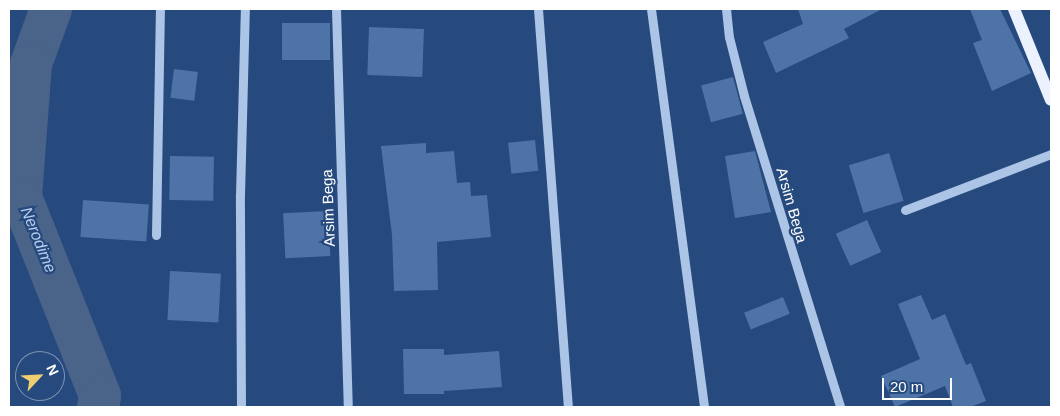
<!DOCTYPE html>
<html>
<head>
<meta charset="utf-8">
<style>
  body { margin:0 }
  #map { position:relative; width:1060px; height:416px; overflow:hidden; background:#264a7e; font-family:Arial,sans-serif }
  div>[style] { position:absolute }
  [style*='--x'] { left:calc(var(--x)*1px); top:calc(var(--y)*1px); width:calc(var(--w)*1px); rotate:calc(var(--a)*1deg) }
  .river>* { height:42px; margin:-21px; padding:0 21px; transform-origin:21px; border-radius:21px; background:#496389 }
  .building>* { inset:0; background:#4e73a6; transform-origin:0 0 }
  .minor>* { height:9px; margin:-4.5px; padding:0 4.5px; transform-origin:4.5px; border-radius:4.5px; background:#acc4e5 }
  .major>* { height:12px; margin:-6px; padding:0 6px; transform-origin:6px; border-radius:6px; background:#ecf2fd }
  span { translate:-50% -50%; white-space:nowrap; text-align:center; line-height:1.15; -webkit-text-stroke:4.5px #264a7e; paint-order:stroke }
  .street-label { font-size:15px; color:#fff }
  .water-label { font-size:16px; color:#b7ceed; font-style:italic }
  .frame { position:absolute; inset:0; border:10px solid #fff; pointer-events:none }
  .north { position:absolute; left:15px; top:351px; width:50px; height:50px; box-sizing:border-box; background:#264a7e; border:1px solid #7d92b2; border-radius:50%; rotate:65deg; font-size:14px; font-weight:700; line-height:20px; text-align:center; color:#fff }
  .north::after { content:''; display:block; margin:auto; width:18px; height:22px; background:#eece71; clip-path:polygon(50% 0,100% 100%,50% 72%,0 100%) }
  .scale { position:absolute; left:882px; top:378px; width:70px; height:22px; box-sizing:border-box; border:2px solid #fff; border-top:0; padding-left:6px; font-size:15px; line-height:18px; white-space:nowrap; color:#fff; -webkit-text-stroke:4px #264a7e; paint-order:stroke }
</style>
</head>
<body>
<div id="map">
  <div class="river">
    <div style="--x:51;--y:9;--w:59;--a:110"></div>
    <div style="--x:31;--y:64;--w:133;--a:94.3"></div>
    <div style="--x:21;--y:197;--w:214;--a:68.3"></div>
    <div style="--x:100;--y:396;--w:11;--a:100"></div>
  </div>
  <div class="building">
    <div style="clip-path:polygon(798px 9px,882px 9px,844px 29px,849px 38px,776px 73px,763px 42px,803px 24px)"></div>
    <div style="clip-path:polygon(970px 9px,1000px 9px,1031px 73px,992px 91px,973px 43px,982px 40px)"></div>
    <div style="left:282px;top:23px;width:48px;height:37px"></div>
    <div style="left:369px;top:27px;width:55px;height:48px;rotate:2deg"></div>
    <div style="left:174px;top:69px;width:24px;height:29px;rotate:7deg"></div>
    <div style="left:733px;top:77px;width:38px;height:33px;rotate:75deg"></div>
    <div style="left:535px;top:140px;width:31px;height:27px;rotate:84deg"></div>
    <div style="clip-path:polygon(426px 143px,426px 153px,454px 151px,457px 183px,470px 182px,471px 196px,487px 195px,491px 237px,437px 242px,438px 290px,394px 291px,392px 235px,381px 146px)"></div>
    <div style="clip-path:polygon(755px 151px,771px 212px,735px 218px,725px 156px)"></div>
    <div style="left:889px;top:153px;width:50px;height:42px;rotate:73deg"></div>
    <div style="left:170px;top:156px;width:44px;height:44px;rotate:1deg"></div>
    <div style="left:83px;top:200px;width:66px;height:37px;rotate:4deg"></div>
    <div style="left:328px;top:211px;width:45px;height:45px;rotate:87deg"></div>
    <div style="left:867px;top:220px;width:35px;height:34px;rotate:66deg"></div>
    <div style="left:170px;top:271px;width:51px;height:49px;rotate:3deg"></div>
    <div style="clip-path:polygon(921px 295px,932px 320px,945px 314px,966px 365px,971px 363px,986px 401px,970px 407px,953px 407px,945px 386px,895px 407px,881px 376px,920px 359px,898px 304px)"></div>
    <div style="left:783px;top:297px;width:18px;height:42px;rotate:68deg"></div>
    <div style="clip-path:polygon(403px 349px,444px 349px,444px 355px,499px 351px,502px 387px,444px 391px,444px 394px,404px 394px)"></div>
  </div>
  <div class="minor">
    <div style="--x:336;--y:9;--w:398;--a:88.3"></div>
    <div style="--x:538;--y:9;--w:399;--a:85.7"></div>
    <div style="--x:651;--y:9;--w:402;--a:82.4"></div>
    <div style="--x:726;--y:9;--w:28;--a:84"></div>
    <div style="--x:729;--y:37;--w:61;--a:75.7"></div>
    <div style="--x:744;--y:96;--w:325;--a:72.8"></div>
    <div style="--x:905;--y:210;--w:156;--a:-21"></div>
    <div style="--x:156;--y:235;--w:226;--a:-89"></div>
    <div style="--x:241;--y:407;--w:212;--a:-90.3"></div>
    <div style="--x:240;--y:195;--w:186;--a:-88.5"></div>
  </div>
  <div class="major">
    <div style="--x:1014;--y:9;--w:98;--a:67.9"></div>
  </div>
  <div class="street-label">
    <span style="left:792px;top:205px;rotate:74deg">Arsim Bega</span>
    <span style="left:328px;top:208px;rotate:-92deg">Arsim Bega</span>
  </div>
  <div class="water-label">
    <span style="left:38px;top:240px;rotate:68deg">Nerodime</span>
  </div>
  <div class="frame"></div>
  <div class="north">N</div>
  <div class="scale">20 m</div>
</div>
</body>
</html>
